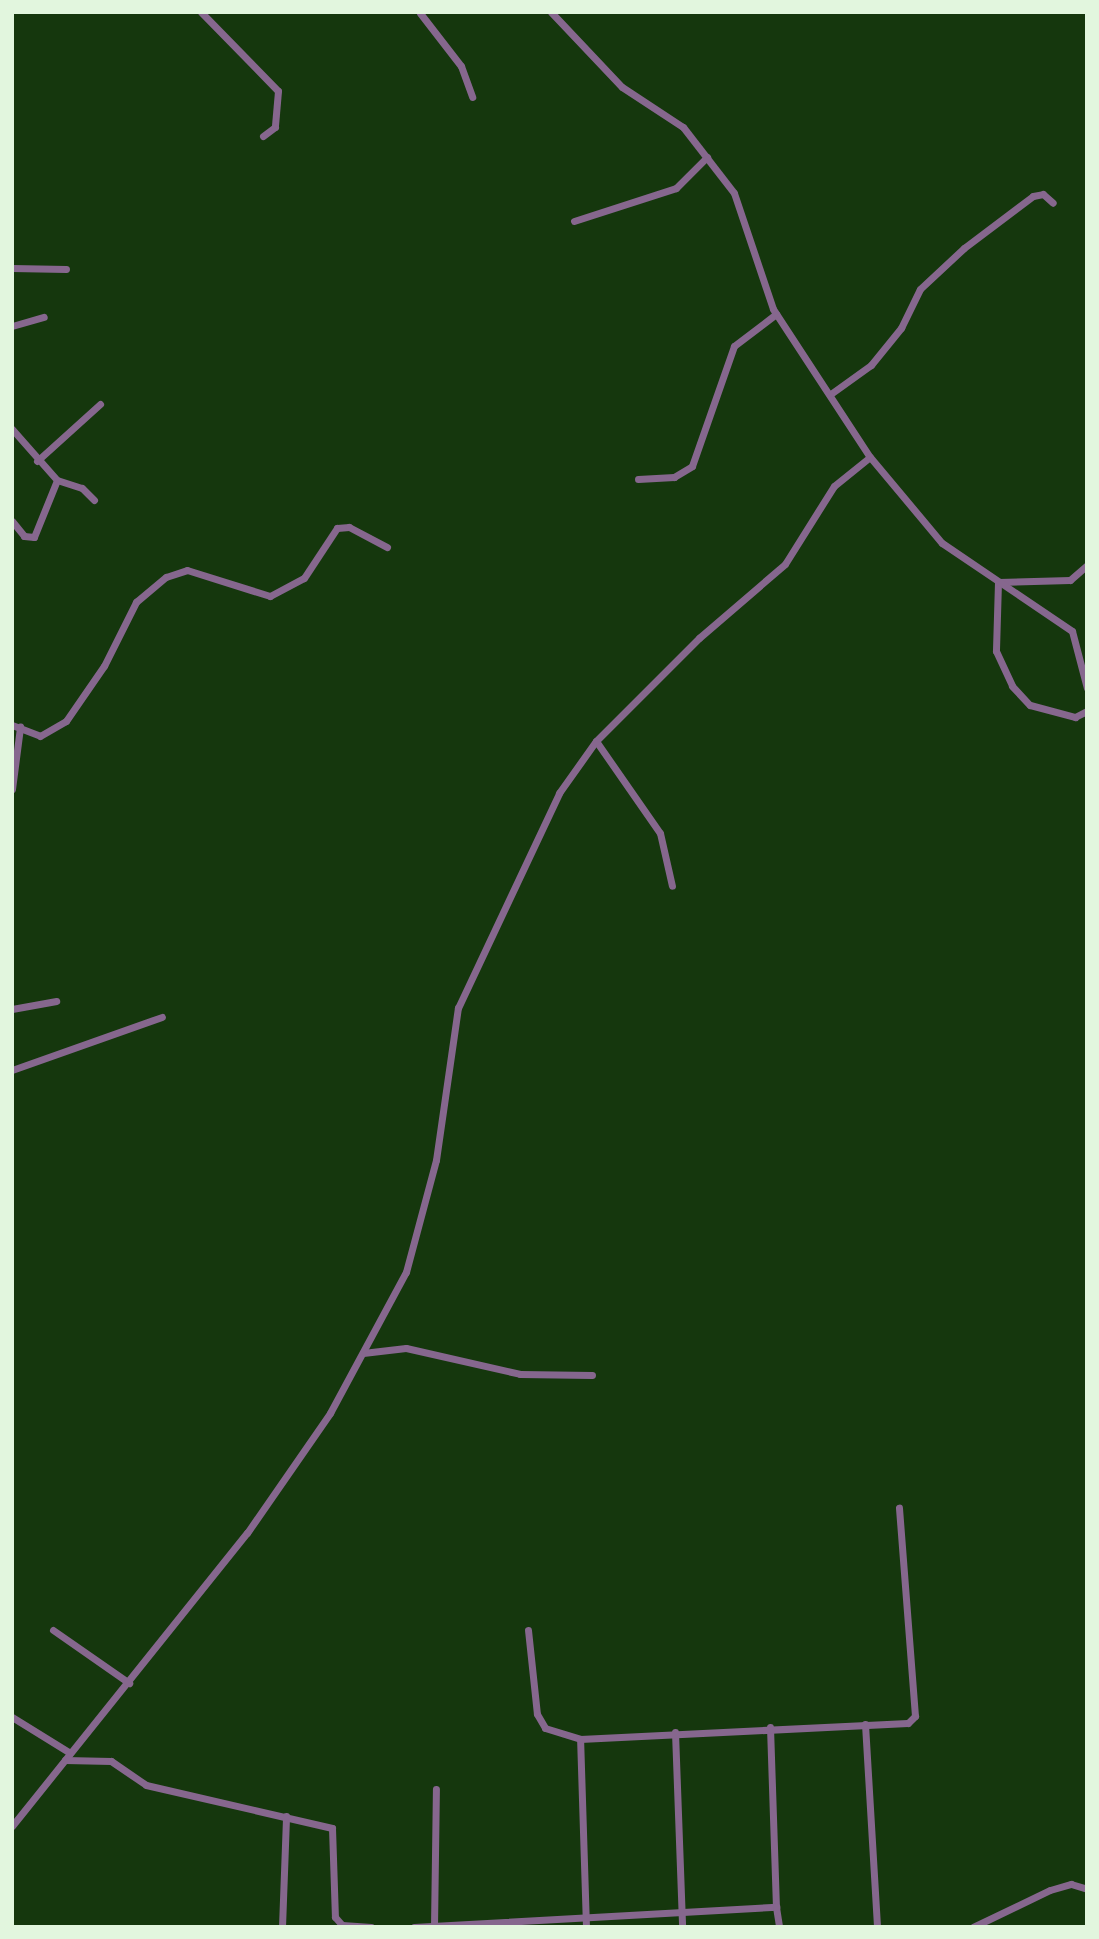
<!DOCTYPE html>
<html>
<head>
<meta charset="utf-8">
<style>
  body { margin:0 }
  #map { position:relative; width:1099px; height:1939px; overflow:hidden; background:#15370d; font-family:Manrope,sans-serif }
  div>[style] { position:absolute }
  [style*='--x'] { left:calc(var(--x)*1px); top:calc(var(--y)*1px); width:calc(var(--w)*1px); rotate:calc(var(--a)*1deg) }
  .street>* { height:7px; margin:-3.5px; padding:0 3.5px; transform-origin:3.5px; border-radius:3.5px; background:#86678e }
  span { translate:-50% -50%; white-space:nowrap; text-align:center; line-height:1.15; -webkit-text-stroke:7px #0c1a09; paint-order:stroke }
  .frame { position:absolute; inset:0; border:14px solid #e2f6de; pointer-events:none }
</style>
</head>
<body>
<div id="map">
  <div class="street">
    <div style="--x:201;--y:12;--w:110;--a:45.7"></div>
    <div style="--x:278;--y:91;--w:36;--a:95"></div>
    <div style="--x:275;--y:127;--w:15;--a:143"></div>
    <div style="--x:551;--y:12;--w:103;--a:46.6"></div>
    <div style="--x:622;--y:87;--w:73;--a:33.3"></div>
    <div style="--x:683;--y:127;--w:83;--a:52.3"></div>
    <div style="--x:734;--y:193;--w:122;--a:71.4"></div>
    <div style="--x:773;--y:309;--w:177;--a:56.8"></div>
    <div style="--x:420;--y:13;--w:67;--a:52.3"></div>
    <div style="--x:461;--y:66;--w:33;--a:70"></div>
    <div style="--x:574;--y:221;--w:107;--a:-17.9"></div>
    <div style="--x:676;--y:188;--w:44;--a:-45"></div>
    <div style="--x:12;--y:268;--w:54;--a:1.1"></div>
    <div style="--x:12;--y:326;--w:33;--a:-16"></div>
    <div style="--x:832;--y:393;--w:48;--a:-35.7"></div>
    <div style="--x:871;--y:365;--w:48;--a:-51"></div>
    <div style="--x:901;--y:328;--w:43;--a:-64"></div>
    <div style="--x:920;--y:289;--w:60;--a:-43"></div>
    <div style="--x:964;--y:248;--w:86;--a:-37"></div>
    <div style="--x:1033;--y:196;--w:10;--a:-11"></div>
    <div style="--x:1043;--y:194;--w:13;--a:42"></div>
    <div style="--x:12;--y:429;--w:68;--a:48.6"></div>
    <div style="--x:57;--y:480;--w:26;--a:18"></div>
    <div style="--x:82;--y:488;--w:17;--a:45"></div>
    <div style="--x:37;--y:461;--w:85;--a:-42.1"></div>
    <div style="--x:638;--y:479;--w:36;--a:-3"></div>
    <div style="--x:674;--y:477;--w:21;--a:-31"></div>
    <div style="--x:692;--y:466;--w:127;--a:-70.7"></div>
    <div style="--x:734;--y:346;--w:53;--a:-37.3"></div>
    <div style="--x:12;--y:521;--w:19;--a:51"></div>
    <div style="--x:24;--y:536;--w:10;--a:6"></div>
    <div style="--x:34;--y:537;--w:61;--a:-68"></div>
    <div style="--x:998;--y:582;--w:69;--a:91.7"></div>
    <div style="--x:996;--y:651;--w:38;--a:65"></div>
    <div style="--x:1012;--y:686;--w:26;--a:47"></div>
    <div style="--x:1030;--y:705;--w:47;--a:14.9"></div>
    <div style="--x:1075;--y:717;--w:13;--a:-27"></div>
    <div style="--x:998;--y:582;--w:72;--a:-1.6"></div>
    <div style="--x:1070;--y:580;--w:23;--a:-41"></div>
    <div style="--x:12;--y:725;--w:30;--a:21"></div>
    <div style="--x:40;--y:736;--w:30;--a:-30"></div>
    <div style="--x:66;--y:721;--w:67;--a:-55.4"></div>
    <div style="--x:104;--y:666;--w:72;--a:-63.4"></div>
    <div style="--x:136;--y:602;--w:39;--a:-40"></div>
    <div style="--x:166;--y:577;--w:22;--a:-18"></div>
    <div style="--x:187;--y:570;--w:87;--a:17.4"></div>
    <div style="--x:270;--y:596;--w:38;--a:-28"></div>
    <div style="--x:304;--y:578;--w:60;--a:-56.6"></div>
    <div style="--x:337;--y:528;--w:12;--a:-5"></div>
    <div style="--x:349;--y:527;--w:43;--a:27.8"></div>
    <div style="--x:596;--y:741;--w:112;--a:55.2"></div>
    <div style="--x:660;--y:833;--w:54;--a:77.2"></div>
    <div style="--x:12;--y:789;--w:63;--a:-82.6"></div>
    <div style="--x:12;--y:1009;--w:45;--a:-10.3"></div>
    <div style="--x:12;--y:1070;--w:159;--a:-19.5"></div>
    <div style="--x:363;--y:1353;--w:43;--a:-6.6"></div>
    <div style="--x:406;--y:1348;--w:117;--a:12.8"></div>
    <div style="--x:520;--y:1374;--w:72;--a:0.8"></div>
    <div style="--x:53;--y:1630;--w:93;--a:34.9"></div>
    <div style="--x:528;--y:1630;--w:84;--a:83.9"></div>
    <div style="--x:537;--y:1714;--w:16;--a:60"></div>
    <div style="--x:545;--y:1728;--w:37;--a:17"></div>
    <div style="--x:12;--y:1717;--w:68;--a:31.8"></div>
    <div style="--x:865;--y:1724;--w:203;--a:86.6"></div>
    <div style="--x:770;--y:1727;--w:180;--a:88.1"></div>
    <div style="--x:675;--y:1732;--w:195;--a:87.9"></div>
    <div style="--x:65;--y:1760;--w:46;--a:1.2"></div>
    <div style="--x:111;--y:1761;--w:42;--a:34.4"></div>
    <div style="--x:146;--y:1785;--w:191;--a:13"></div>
    <div style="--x:332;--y:1828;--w:89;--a:88.1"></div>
    <div style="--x:335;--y:1917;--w:11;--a:49"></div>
    <div style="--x:342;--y:1925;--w:29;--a:4"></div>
    <div style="--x:12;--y:1826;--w:376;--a:-51.3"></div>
    <div style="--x:247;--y:1533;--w:146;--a:-55.3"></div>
    <div style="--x:330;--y:1413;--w:160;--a:-61.7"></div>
    <div style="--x:406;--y:1272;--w:116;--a:-75"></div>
    <div style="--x:436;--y:1160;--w:154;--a:-81.8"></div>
    <div style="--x:458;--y:1008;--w:238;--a:-64.8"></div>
    <div style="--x:559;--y:793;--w:64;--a:-54.6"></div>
    <div style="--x:596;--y:741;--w:146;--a:-45"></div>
    <div style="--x:699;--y:638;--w:113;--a:-40.7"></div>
    <div style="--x:785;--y:564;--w:92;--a:-57.9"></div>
    <div style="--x:834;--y:486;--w:46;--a:-38.9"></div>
    <div style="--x:870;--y:457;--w:112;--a:50.1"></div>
    <div style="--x:942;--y:543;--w:157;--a:34.1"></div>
    <div style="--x:1072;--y:631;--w:59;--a:75.3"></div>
    <div style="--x:282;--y:1927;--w:111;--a:-87.9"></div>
    <div style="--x:414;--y:1927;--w:363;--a:-3.2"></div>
    <div style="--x:776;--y:1907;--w:20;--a:81"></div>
    <div style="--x:434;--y:1927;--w:138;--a:-89.2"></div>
    <div style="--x:586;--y:1927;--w:188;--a:-91.8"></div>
    <div style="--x:580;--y:1739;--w:328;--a:-2.8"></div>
    <div style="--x:908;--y:1723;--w:10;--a:-45"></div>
    <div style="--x:915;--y:1716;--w:209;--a:-94.4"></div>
    <div style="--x:973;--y:1927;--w:85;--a:-25.7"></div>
    <div style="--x:1050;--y:1890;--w:22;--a:-16"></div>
    <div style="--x:1071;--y:1884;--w:17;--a:17"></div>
  </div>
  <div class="frame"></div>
</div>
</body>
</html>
